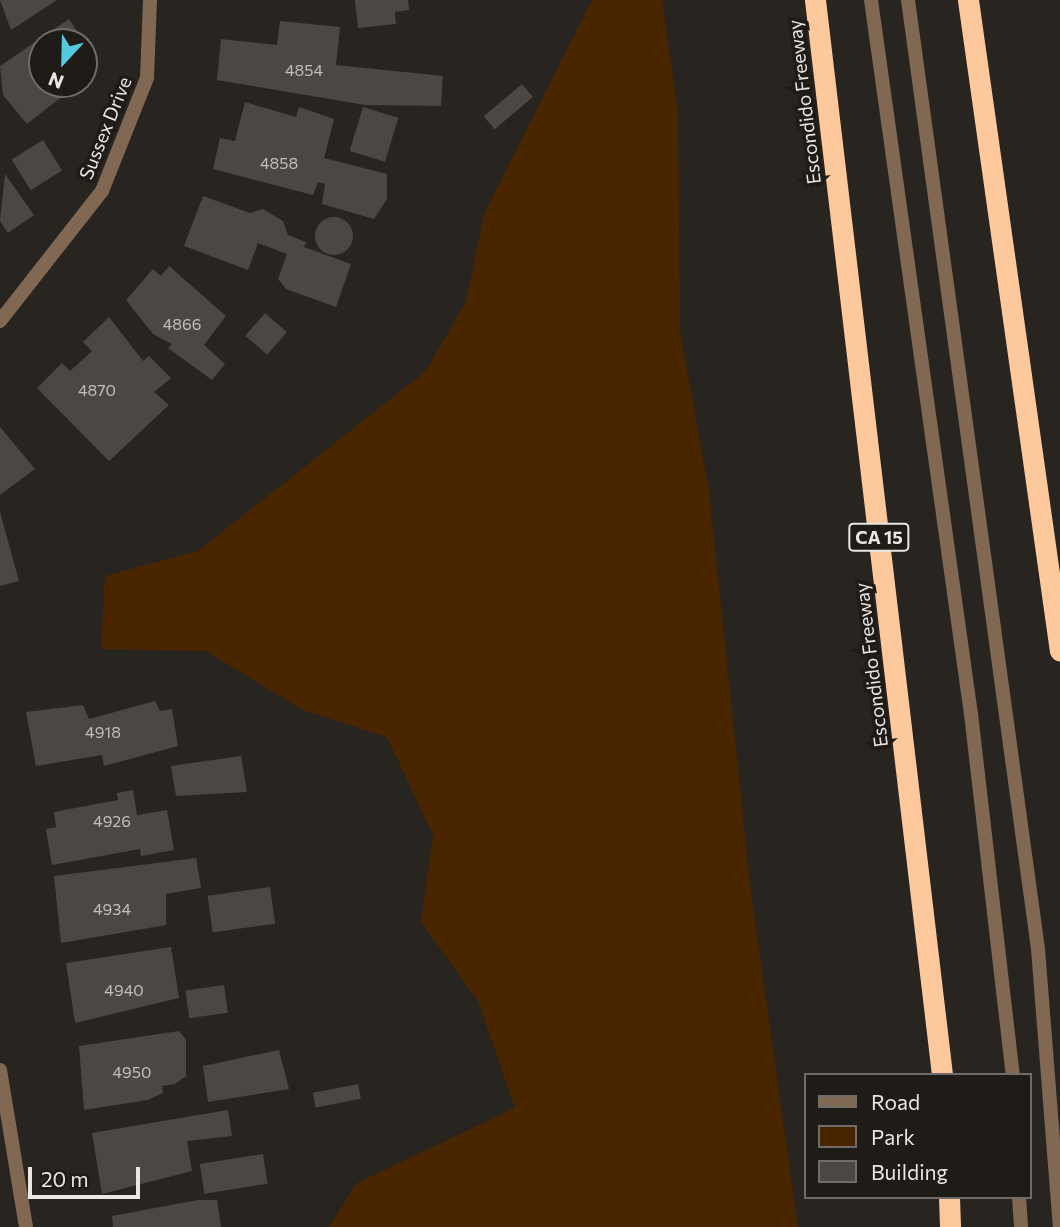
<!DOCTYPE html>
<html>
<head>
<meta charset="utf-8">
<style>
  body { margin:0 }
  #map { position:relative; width:1060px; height:1227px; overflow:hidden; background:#282420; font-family:Commissioner,sans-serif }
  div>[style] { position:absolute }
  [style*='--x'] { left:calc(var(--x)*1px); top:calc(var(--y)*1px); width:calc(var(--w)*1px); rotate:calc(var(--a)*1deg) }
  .green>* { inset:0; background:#4a2600 }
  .building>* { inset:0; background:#4c4743; transform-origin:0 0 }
  .round { border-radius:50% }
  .service>* { height:14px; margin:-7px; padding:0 7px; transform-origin:7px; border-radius:7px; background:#816852 }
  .minor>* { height:14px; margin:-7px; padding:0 7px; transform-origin:7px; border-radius:7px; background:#816852 }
  .motorway>* { height:21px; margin:-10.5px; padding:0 10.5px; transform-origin:10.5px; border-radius:10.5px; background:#fcc89c }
  span { translate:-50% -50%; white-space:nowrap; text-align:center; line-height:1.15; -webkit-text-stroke:7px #1f1b17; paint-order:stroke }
  .number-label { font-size:16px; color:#c2bebc }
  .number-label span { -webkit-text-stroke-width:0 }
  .shield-label span { padding:2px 5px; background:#1f1b17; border:2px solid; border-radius:5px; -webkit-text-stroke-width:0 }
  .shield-label { font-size:18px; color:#e9e6e4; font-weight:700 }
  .street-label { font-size:19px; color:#e9e6e4 }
  .legend { position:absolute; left:804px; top:1073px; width:228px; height:126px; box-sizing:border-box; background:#1f1b17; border:2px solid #706c69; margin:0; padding:9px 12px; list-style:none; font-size:21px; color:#e9e6e4 }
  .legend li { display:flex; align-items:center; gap:14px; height:35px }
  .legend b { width:35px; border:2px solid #706c69 }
  .north { position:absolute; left:28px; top:28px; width:70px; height:70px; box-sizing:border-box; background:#1f1b17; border:2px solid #706c69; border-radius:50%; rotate:202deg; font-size:19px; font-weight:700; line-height:28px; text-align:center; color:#e9e6e4 }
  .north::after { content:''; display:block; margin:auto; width:24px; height:32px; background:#55cadf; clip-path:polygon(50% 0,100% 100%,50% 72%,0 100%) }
  .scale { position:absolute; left:28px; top:1167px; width:112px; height:32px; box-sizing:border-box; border:4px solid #e9e6e4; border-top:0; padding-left:9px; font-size:21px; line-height:24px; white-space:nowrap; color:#e9e6e4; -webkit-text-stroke:5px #1f1b17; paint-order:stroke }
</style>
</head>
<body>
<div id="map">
  <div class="green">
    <div style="clip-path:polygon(592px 0,662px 0,678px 113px,680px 331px,709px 492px,751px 893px,798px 1227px,329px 1227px,357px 1183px,515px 1108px,478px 1001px,421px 922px,433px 835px,387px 737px,303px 710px,206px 651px,101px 649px,105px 576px,198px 551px,426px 371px,466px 301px,484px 214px)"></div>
  </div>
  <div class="building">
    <div style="clip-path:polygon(0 0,57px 0,11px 30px)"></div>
    <div style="clip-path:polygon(355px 0,408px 0,409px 10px,395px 12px,396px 24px,358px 28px)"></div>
    <div style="clip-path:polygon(69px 19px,88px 48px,84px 51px,84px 42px,42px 42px,42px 84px,78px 84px,27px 124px,3px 95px,0 66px)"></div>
    <div style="clip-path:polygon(280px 21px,340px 27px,336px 65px,443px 76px,441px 106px,365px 105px,217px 80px,221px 39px,277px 45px)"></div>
    <div style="left:522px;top:84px;width:17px;height:50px;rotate:50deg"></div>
    <div style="clip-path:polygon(245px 102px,296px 117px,299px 107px,334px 119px,324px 158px,387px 174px,387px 199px,374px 219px,322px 204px,325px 184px,318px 182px,313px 195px,213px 169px,220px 138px,235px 141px)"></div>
    <div style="left:363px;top:107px;width:37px;height:46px;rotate:17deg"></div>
    <div style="left:43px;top:140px;width:36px;height:37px;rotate:58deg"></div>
    <div style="clip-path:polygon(5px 174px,34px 215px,8px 233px,0 221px)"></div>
    <div style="clip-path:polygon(203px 196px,250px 213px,263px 209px,283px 221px,288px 235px,306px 242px,304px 247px,351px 264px,336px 307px,286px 289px,278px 279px,287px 254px,258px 243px,248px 270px,184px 246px)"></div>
    <div class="round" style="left:315px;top:217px;width:38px;height:38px"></div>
    <div style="clip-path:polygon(169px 266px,226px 316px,204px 345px,225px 364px,212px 380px,168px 348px,172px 344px,153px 334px,126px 300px,153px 269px,161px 276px)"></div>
    <div style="left:265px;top:313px;width:29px;height:30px;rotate:41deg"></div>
    <div style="clip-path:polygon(109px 317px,143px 361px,149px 356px,171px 378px,154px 392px,169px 405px,109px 461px,37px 388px,62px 363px,70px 371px,92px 351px,83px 342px)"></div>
    <div style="clip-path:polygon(0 427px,35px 469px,0 495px)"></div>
    <div style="clip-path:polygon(0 512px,19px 581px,0 586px)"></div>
    <div style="clip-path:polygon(155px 701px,160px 711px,172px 709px,178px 746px,104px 766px,102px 755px,36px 766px,26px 712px,83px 705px,89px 719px)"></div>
    <div style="clip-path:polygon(241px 756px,247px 792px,176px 796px,171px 766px)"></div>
    <div style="clip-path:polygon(133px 790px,137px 815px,167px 810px,174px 850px,141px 856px,140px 849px,52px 865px,46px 829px,56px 827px,54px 812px,118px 800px,117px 793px)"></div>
    <div style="clip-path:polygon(196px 858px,201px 888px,166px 894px,166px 925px,61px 943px,54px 876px)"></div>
    <div style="left:270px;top:887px;width:37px;height:63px;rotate:82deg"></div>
    <div style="clip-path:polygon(171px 947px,179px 998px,75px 1023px,66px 963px)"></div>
    <div style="left:224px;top:985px;width:28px;height:39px;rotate:82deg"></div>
    <div style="clip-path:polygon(179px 1031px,186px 1040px,186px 1076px,175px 1084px,162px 1086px,163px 1093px,148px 1100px,84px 1110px,79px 1046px)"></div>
    <div style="clip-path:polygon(279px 1050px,289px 1089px,208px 1102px,203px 1066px)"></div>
    <div style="left:358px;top:1084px;width:15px;height:46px;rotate:79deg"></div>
    <div style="clip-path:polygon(228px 1110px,232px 1136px,187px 1141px,192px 1171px,102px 1194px,92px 1133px)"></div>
    <div style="left:263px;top:1154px;width:30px;height:64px;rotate:81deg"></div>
    <div style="clip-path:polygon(198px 1200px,217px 1200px,221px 1227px,113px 1227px,112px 1216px)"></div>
  </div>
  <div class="service">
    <div style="--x:871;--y:0;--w:721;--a:82.03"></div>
    <div style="--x:971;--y:714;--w:363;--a:83.4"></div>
    <div style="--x:908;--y:0;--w:958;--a:82.2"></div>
    <div style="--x:1038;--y:949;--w:279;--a:85.5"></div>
    <div style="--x:1019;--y:1197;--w:30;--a:86"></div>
  </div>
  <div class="minor">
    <div style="--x:0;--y:321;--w:165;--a:-51.9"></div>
    <div style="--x:102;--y:191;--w:122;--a:-68.3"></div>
    <div style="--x:147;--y:78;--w:78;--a:-87.8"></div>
    <div style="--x:0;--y:1070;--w:159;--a:80.6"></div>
  </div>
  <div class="motorway">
    <div style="--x:815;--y:0;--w:1082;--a:83.26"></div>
    <div style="--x:968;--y:0;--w:657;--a:81.96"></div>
    <div style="--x:949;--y:1197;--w:30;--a:88"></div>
  </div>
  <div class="number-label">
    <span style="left:304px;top:70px">4854</span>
    <span style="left:279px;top:163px">4858</span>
    <span style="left:182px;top:324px">4866</span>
    <span style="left:97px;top:390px">4870</span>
    <span style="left:103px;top:732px">4918</span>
    <span style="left:112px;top:821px">4926</span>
    <span style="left:112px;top:909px">4934</span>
    <span style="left:124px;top:990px">4940</span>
    <span style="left:132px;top:1072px">4950</span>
  </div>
  <div class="shield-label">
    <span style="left:879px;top:537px">CA 15</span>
  </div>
  <div class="street-label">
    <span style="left:804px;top:102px;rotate:-97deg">Escondido Freeway</span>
    <span style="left:105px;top:128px;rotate:-68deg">Sussex Drive</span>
    <span style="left:871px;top:665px;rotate:-97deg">Escondido Freeway</span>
  </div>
  <ul class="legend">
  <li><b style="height:9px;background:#816852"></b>Road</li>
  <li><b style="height:19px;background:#4a2600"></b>Park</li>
  <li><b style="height:19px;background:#4c4743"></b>Building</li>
  </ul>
  <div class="north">N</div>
  <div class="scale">20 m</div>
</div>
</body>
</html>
